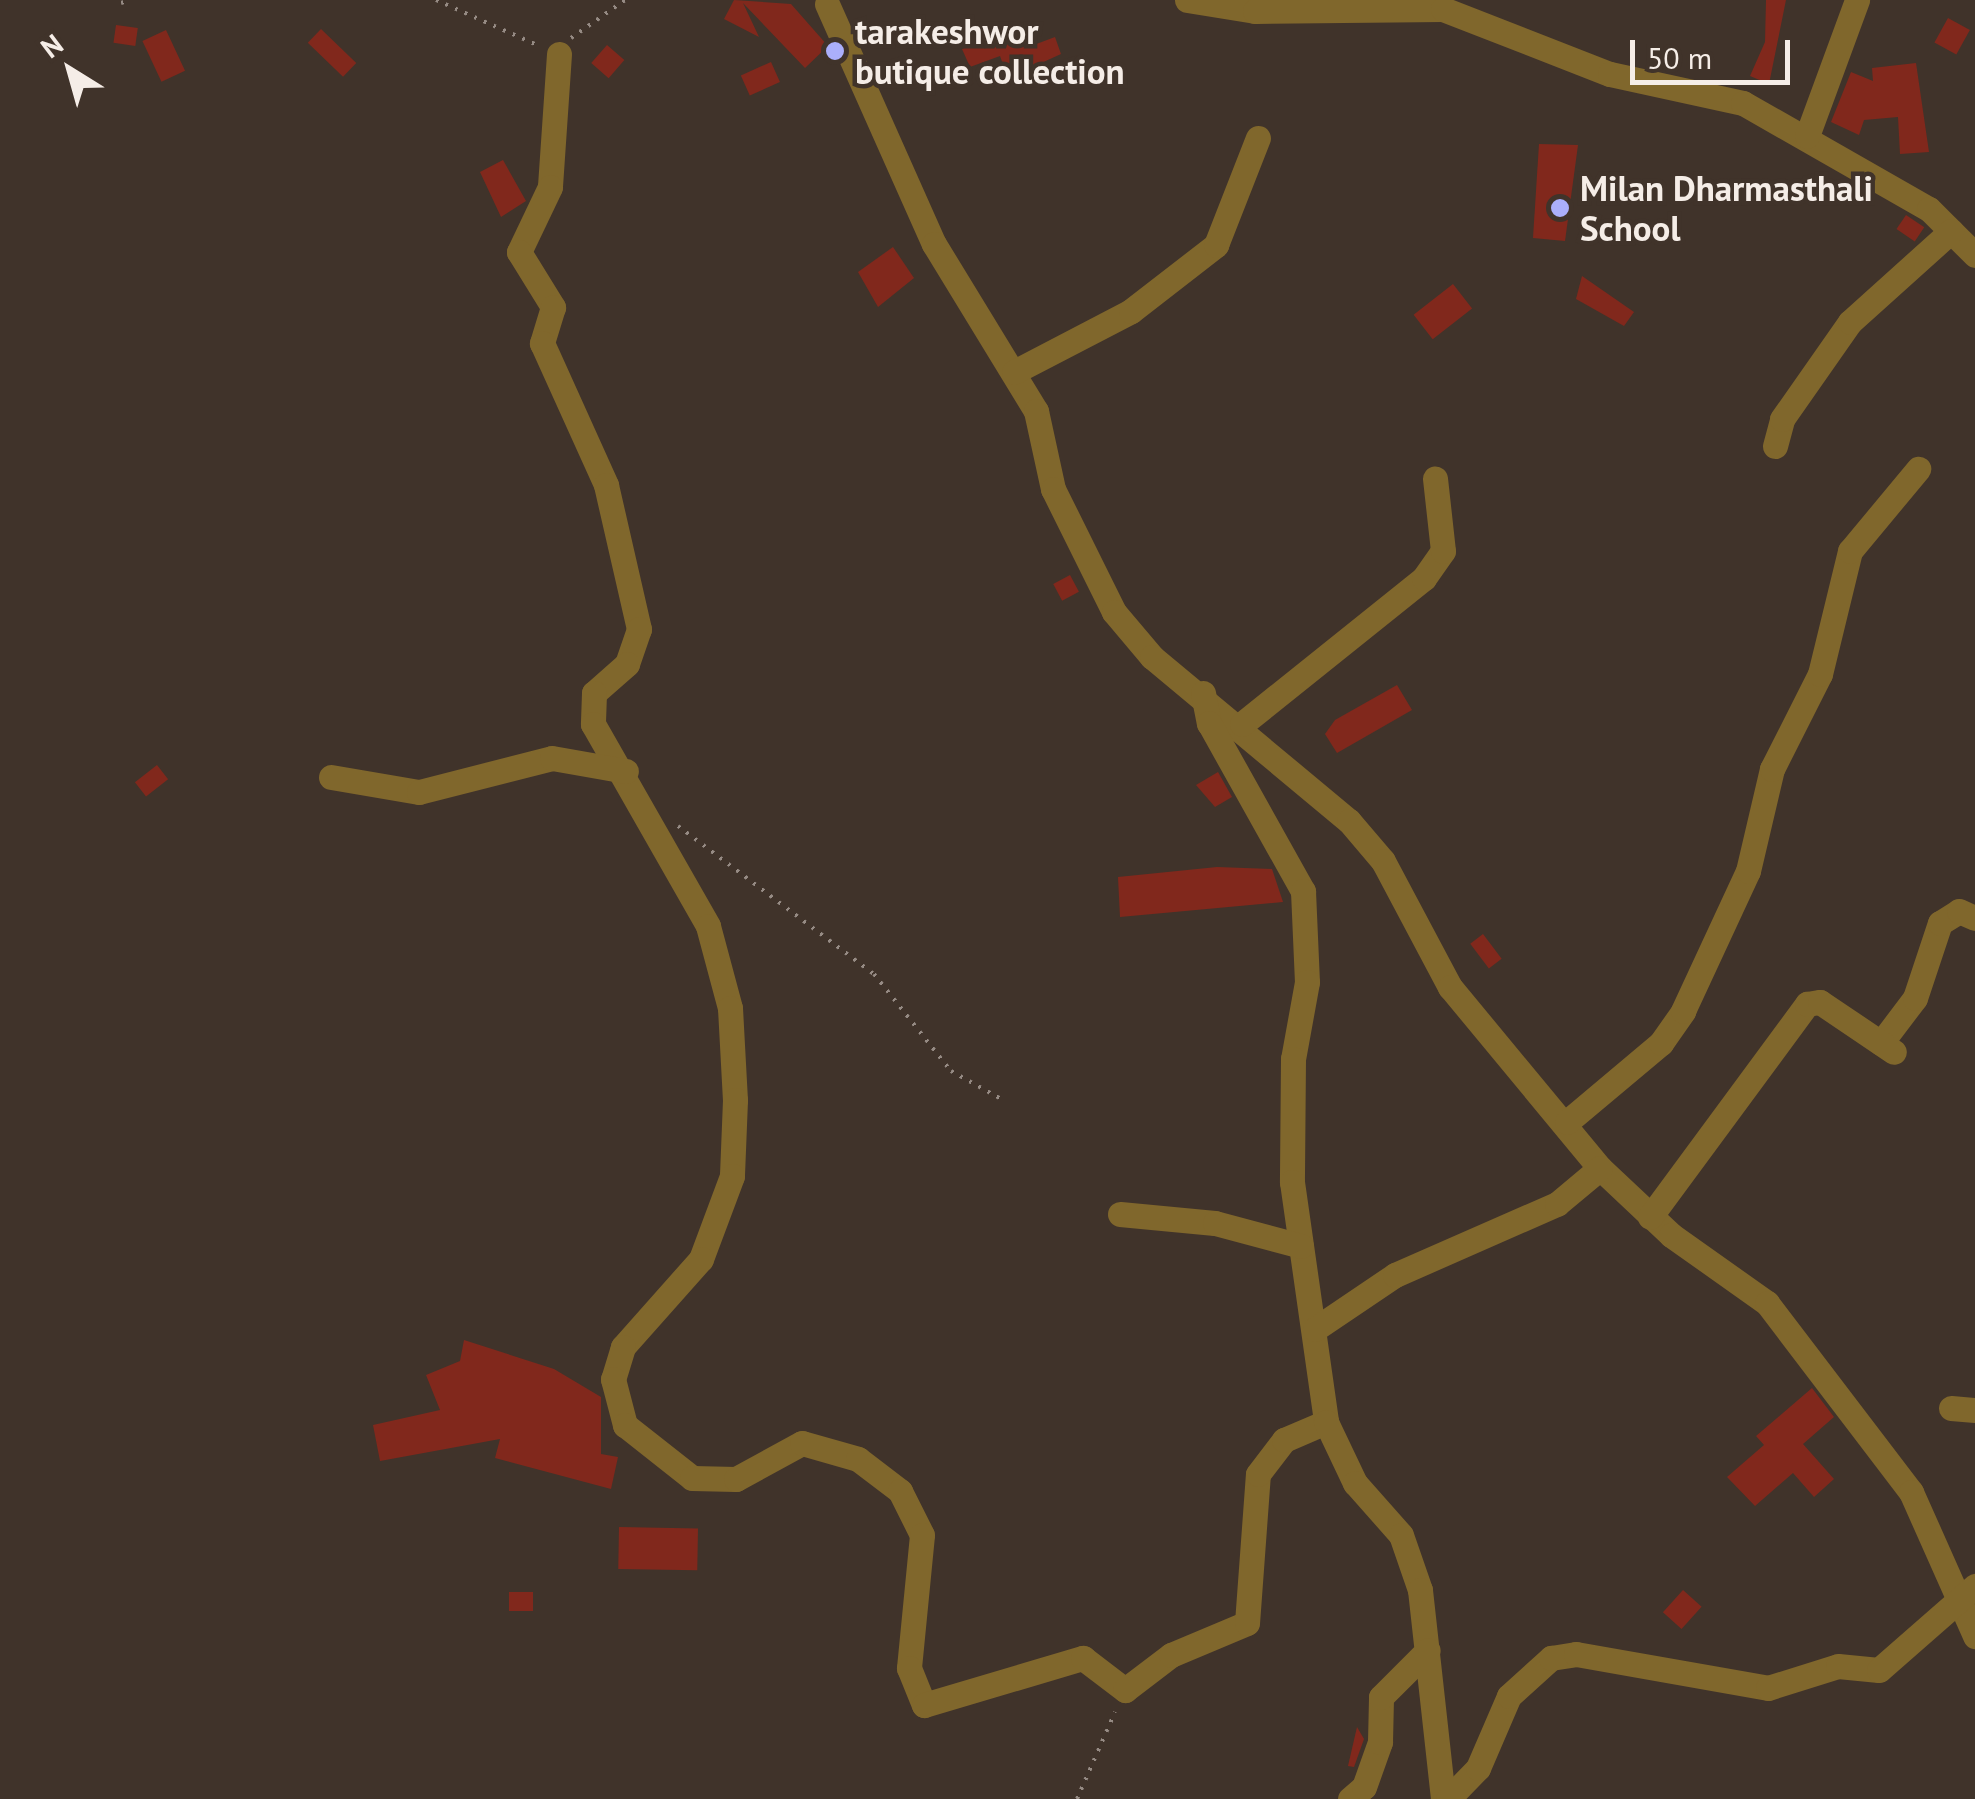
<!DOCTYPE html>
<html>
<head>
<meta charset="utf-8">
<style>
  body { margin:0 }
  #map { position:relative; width:1975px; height:1799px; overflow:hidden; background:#40332a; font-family:"PT Sans",sans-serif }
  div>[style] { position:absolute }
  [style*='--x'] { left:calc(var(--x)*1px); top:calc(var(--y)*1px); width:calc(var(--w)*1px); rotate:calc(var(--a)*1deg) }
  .building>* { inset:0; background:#81281c; transform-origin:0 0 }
  .path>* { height:4px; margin-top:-2px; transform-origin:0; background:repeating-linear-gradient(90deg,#968b84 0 2.5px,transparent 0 10.5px) }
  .minor>* { height:25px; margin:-12.5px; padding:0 12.5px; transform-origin:12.5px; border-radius:12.5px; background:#80672c }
  .dots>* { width:28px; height:28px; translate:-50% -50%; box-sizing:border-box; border:5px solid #40332a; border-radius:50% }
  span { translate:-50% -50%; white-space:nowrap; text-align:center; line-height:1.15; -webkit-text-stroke:9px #40332a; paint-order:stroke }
  .poi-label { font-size:35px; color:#f5ede7; font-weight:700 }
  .left { translate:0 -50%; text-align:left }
  .north { position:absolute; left:20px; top:20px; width:100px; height:100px; -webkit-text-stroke:8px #40332a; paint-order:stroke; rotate:323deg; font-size:28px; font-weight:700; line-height:40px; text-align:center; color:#f5ede7 }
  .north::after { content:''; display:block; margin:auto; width:35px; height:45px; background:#f5ede7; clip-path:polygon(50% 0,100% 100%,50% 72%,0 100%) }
  .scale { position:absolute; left:1630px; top:40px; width:160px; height:45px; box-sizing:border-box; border:5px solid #f5ede7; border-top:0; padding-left:12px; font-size:30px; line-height:35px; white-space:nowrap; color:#f5ede7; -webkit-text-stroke:8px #40332a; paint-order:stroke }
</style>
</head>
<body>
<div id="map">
  <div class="building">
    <div style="clip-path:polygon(734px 0,791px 4px,828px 46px,805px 68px,743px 3px,759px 37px,724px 19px)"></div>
    <div style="clip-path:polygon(1766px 0,1786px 0,1769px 84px,1750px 76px,1765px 42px)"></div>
    <div style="left:1948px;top:18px;width:25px;height:28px;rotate:29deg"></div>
    <div style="left:116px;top:25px;width:22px;height:18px;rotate:8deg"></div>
    <div style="clip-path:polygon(1021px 25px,1031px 46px,1055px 37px,1061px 54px,1008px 78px,1000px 56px,970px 67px,962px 49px)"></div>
    <div style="left:321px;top:29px;width:49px;height:19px;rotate:44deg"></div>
    <div style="left:166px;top:30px;width:45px;height:26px;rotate:65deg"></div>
    <div style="left:607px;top:45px;width:23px;height:24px;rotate:41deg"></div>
    <div style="left:771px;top:62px;width:22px;height:33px;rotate:66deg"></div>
    <div style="clip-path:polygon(1916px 63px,1929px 152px,1900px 154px,1898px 117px,1864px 120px,1859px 135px,1831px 122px,1851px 72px,1873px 81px,1872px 68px)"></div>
    <div style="clip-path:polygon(1539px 144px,1578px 145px,1565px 241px,1533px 238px)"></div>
    <div style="clip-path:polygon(503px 160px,526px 201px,501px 217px,480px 172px)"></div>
    <div style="left:1906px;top:215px;width:22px;height:17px;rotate:34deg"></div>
    <div style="clip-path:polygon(893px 247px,914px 278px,878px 307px,858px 272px)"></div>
    <div style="clip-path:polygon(1582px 276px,1634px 312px,1624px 326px,1576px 299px)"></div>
    <div style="left:1453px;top:284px;width:31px;height:50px;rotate:52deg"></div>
    <div style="left:1070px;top:575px;width:19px;height:19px;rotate:62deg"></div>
    <div style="clip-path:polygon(1397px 685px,1412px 710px,1337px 753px,1325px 734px,1335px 720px)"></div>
    <div style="left:157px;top:765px;width:18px;height:28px;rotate:52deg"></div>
    <div style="clip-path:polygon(1218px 772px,1232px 797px,1215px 807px,1196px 785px)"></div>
    <div style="clip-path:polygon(1217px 867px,1272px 869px,1283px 902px,1120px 917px,1118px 877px)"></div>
    <div style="left:1483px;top:934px;width:31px;height:16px;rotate:53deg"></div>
    <div style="clip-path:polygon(464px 1340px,554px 1369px,601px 1397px,601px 1454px,618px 1457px,611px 1489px,495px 1458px,500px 1439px,380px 1461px,373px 1425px,440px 1410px,426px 1375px,460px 1361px)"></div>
    <div style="clip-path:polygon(1812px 1388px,1834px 1417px,1803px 1444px,1834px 1479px,1814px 1497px,1793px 1473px,1755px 1506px,1727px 1477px,1764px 1445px,1756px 1436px)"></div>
    <div style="left:619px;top:1527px;width:79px;height:42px;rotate:1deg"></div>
    <div style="left:1683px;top:1590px;width:25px;height:30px;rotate:42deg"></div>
    <div style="left:509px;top:1592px;width:24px;height:19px"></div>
    <div style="clip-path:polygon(1357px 1727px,1364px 1739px,1354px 1767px,1348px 1766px)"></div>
  </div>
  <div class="path">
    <div style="--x:436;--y:0;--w:111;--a:24"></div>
    <div style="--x:121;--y:3;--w:9;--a:-18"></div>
    <div style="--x:571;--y:38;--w:66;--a:-35.1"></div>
    <div style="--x:678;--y:826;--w:246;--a:37.1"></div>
    <div style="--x:874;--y:974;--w:124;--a:51.6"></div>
    <div style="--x:951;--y:1071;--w:57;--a:29.2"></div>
    <div style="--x:1077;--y:1799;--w:95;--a:-66.4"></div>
  </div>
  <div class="minor">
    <div style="--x:1187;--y:0;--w:69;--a:9.2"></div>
    <div style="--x:1255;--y:11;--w:188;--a:-0.6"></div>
    <div style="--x:1443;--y:9;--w:179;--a:21.3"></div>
    <div style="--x:1610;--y:74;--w:136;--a:12.3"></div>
    <div style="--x:1743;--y:103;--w:214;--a:29.7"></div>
    <div style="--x:1929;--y:209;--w:65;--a:45"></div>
    <div style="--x:827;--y:4;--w:263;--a:66"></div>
    <div style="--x:934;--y:244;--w:196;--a:58.6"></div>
    <div style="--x:1036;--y:411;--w:80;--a:77.7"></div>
    <div style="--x:1053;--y:489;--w:137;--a:63.6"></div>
    <div style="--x:1114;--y:612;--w:59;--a:49.8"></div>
    <div style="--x:1152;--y:657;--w:256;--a:39.8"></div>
    <div style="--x:1349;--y:821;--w:52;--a:49.6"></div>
    <div style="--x:1383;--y:861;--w:143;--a:62"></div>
    <div style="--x:1450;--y:987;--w:235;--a:50.4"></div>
    <div style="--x:1600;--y:1168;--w:98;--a:43.3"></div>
    <div style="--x:1671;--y:1235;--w:118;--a:35.3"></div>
    <div style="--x:1767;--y:1303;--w:238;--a:52.7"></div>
    <div style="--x:1911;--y:1492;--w:158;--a:66"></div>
    <div style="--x:559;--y:54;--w:133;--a:93.9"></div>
    <div style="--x:550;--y:187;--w:72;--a:115.5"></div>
    <div style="--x:519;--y:252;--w:65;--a:58.3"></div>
    <div style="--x:553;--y:307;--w:38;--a:107"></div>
    <div style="--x:542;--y:343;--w:156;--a:65.7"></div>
    <div style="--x:606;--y:485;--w:148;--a:77.1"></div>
    <div style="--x:639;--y:629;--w:37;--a:109"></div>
    <div style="--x:627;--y:664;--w:44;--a:138.7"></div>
    <div style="--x:594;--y:693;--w:31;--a:92"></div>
    <div style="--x:593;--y:724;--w:232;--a:60.3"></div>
    <div style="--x:708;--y:926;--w:85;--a:75"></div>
    <div style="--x:730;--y:1008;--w:92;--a:86.9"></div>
    <div style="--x:735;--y:1100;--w:76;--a:92.3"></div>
    <div style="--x:732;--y:1176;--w:89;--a:110.5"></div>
    <div style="--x:701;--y:1259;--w:118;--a:131.6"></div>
    <div style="--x:623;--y:1347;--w:34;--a:107"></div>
    <div style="--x:613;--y:1379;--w:48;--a:75.4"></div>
    <div style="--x:625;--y:1425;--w:85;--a:38.3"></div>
    <div style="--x:692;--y:1478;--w:44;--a:1.3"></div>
    <div style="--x:736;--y:1479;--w:75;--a:-28.6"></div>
    <div style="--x:802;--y:1443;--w:58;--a:15.9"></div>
    <div style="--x:858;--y:1459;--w:53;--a:37.3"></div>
    <div style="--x:900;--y:1491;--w:49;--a:63.4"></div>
    <div style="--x:922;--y:1535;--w:134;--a:95.6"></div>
    <div style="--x:909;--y:1668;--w:40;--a:68"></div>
    <div style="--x:924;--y:1705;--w:166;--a:-16.5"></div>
    <div style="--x:1083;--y:1658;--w:53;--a:37.3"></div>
    <div style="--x:1125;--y:1690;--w:58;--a:-37.3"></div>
    <div style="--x:1171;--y:1655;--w:82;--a:-22.8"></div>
    <div style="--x:1247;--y:1623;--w:149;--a:-85.8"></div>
    <div style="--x:1258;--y:1474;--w:43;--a:-52.6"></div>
    <div style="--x:1284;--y:1440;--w:46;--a:-23.2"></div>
    <div style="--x:1807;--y:136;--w:145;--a:-69.8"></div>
    <div style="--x:1014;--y:372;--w:132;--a:-27.5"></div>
    <div style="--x:1131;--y:311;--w:108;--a:-37.8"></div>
    <div style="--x:1216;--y:245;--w:115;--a:-68.6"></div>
    <div style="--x:1775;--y:446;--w:28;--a:-75"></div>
    <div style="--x:1782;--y:419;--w:118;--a:-55"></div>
    <div style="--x:1850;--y:322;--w:136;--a:-42"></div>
    <div style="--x:1203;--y:693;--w:31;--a:79"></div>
    <div style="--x:1209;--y:723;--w:193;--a:60.8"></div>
    <div style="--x:1303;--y:891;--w:91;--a:87.5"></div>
    <div style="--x:1307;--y:982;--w:78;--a:100.3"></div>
    <div style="--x:1293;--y:1059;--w:123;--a:90.5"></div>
    <div style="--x:1292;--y:1182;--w:242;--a:81.9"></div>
    <div style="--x:1326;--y:1422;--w:68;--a:64.6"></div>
    <div style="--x:1355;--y:1483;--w:69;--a:48.5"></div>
    <div style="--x:1401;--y:1535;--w:58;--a:70.9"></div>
    <div style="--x:1420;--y:1590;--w:210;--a:83.7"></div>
    <div style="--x:1242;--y:724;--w:233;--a:-38.7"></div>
    <div style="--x:1424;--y:578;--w:33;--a:-55"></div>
    <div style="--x:1443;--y:551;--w:73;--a:-96.3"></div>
    <div style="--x:331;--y:777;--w:89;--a:9.7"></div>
    <div style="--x:419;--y:792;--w:137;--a:-14.3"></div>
    <div style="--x:552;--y:758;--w:75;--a:10"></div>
    <div style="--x:1881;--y:1043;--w:56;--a:-52.9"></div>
    <div style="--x:1915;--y:998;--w:79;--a:-71.6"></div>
    <div style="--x:1940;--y:923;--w:22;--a:-32"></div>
    <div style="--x:1959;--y:911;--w:17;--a:24"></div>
    <div style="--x:1567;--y:1122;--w:123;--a:-40"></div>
    <div style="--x:1661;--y:1043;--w:39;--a:-55"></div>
    <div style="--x:1683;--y:1011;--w:154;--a:-65.1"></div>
    <div style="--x:1748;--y:871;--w:105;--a:-76.8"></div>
    <div style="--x:1772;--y:769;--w:106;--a:-63.2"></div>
    <div style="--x:1820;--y:674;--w:127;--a:-76.3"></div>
    <div style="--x:1850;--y:551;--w:107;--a:-50.3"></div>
    <div style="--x:1120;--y:1214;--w:95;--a:5.4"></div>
    <div style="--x:1215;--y:1223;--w:89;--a:15"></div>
    <div style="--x:1650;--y:1217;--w:265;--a:-53.6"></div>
    <div style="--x:1807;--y:1004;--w:13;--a:-9"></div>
    <div style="--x:1820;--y:1002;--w:89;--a:34"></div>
    <div style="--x:1315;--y:1329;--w:97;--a:-34"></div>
    <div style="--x:1395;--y:1275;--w:177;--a:-23.7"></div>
    <div style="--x:1557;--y:1204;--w:56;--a:-39.9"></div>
    <div style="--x:1951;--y:1408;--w:24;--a:5"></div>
    <div style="--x:1350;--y:1799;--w:18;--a:-41"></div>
    <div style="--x:1364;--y:1787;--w:48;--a:-70.4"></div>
    <div style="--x:1380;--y:1742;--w:45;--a:-88.7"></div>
    <div style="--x:1381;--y:1697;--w:66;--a:-45"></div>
    <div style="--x:1448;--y:1799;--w:43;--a:-45.9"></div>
    <div style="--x:1478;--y:1768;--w:78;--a:-66.7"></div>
    <div style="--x:1509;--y:1696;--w:57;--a:-42.1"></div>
    <div style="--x:1551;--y:1658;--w:25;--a:-9"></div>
    <div style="--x:1576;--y:1654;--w:195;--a:10"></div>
    <div style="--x:1768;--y:1688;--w:73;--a:-17.4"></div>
    <div style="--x:1838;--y:1666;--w:41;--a:5.6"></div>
    <div style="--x:1879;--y:1670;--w:128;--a:-41.2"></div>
  </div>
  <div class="dots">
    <div style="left:835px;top:51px;background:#abaffb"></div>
    <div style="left:1560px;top:208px;background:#abaffb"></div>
  </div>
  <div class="poi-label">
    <span class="left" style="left:855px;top:51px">tarakeshwor<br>butique collection</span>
    <span class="left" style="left:1580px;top:208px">Milan Dharmasthali<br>School</span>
  </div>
  <div class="north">N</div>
  <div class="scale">50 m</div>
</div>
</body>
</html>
